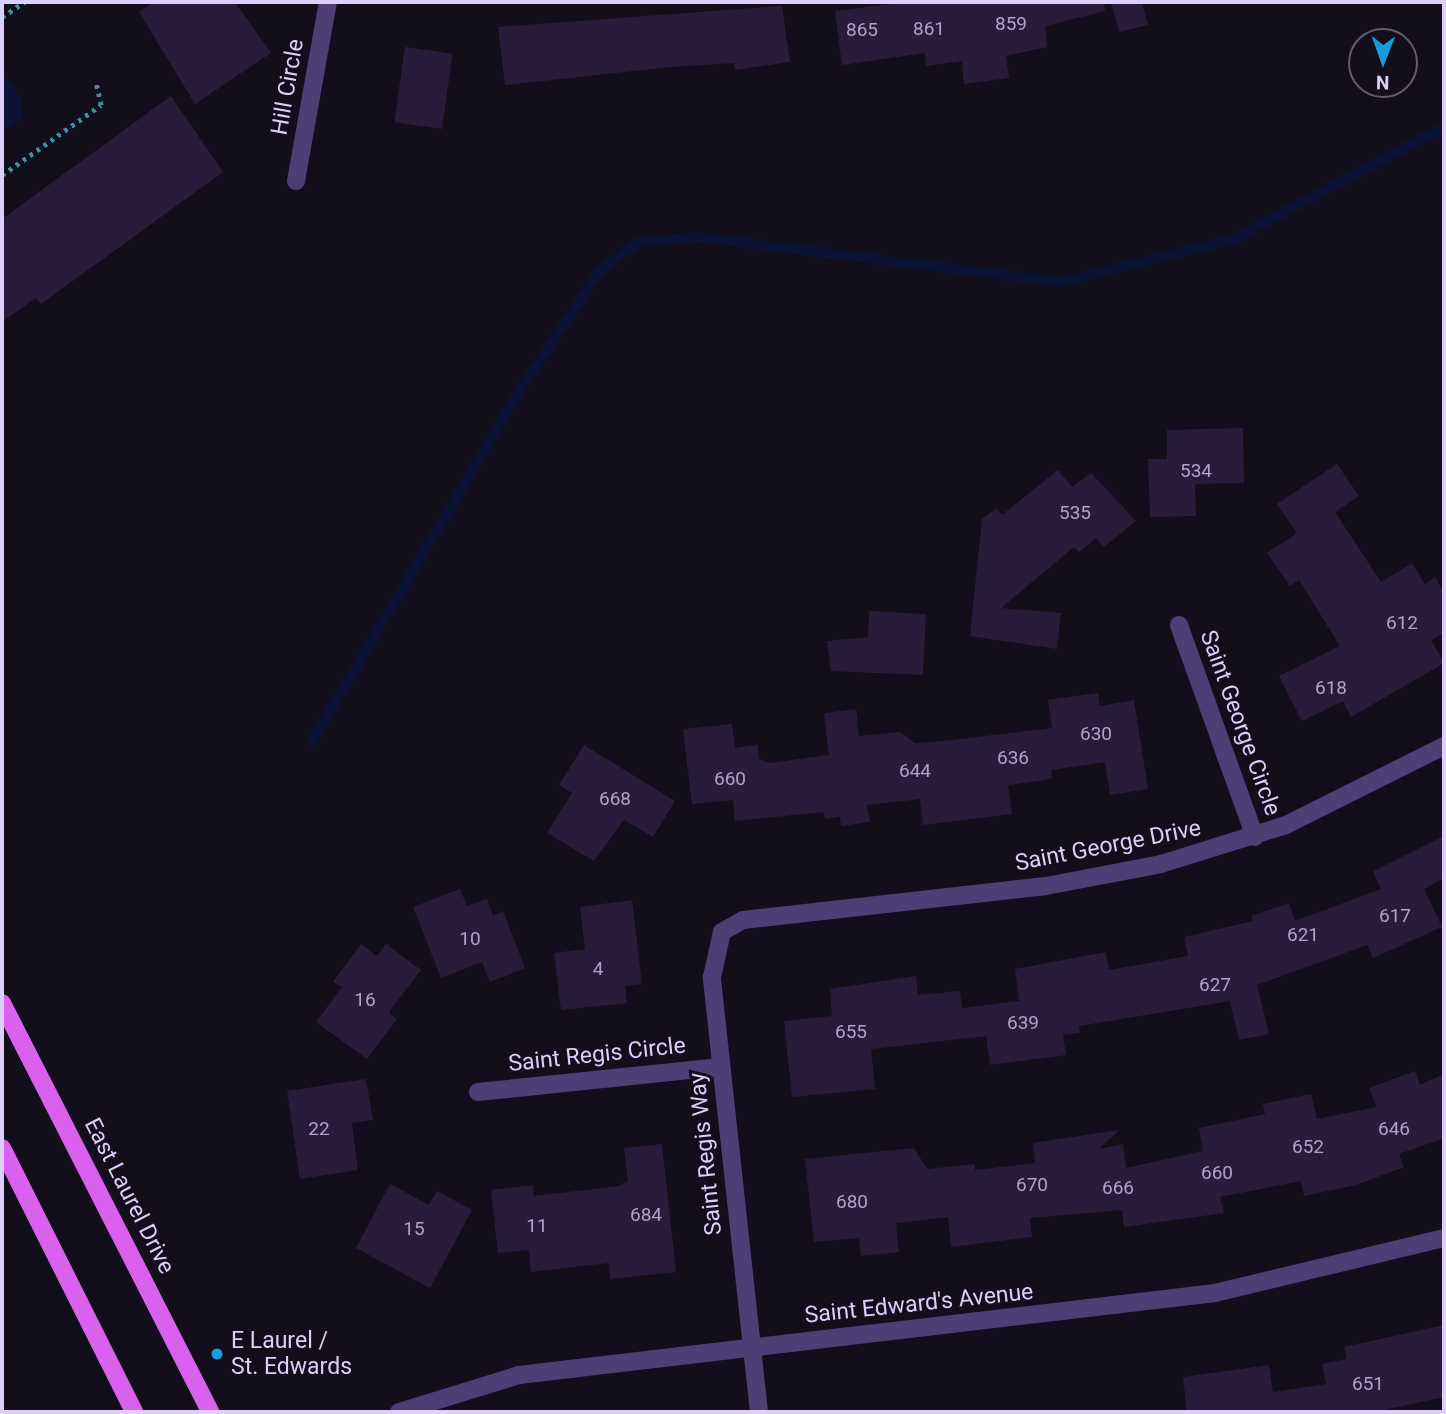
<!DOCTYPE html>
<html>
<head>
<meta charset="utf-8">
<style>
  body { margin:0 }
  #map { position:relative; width:1446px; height:1414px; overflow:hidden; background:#130e1c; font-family:Roboto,sans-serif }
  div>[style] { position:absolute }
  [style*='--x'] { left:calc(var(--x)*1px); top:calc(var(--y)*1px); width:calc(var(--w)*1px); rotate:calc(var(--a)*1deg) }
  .water>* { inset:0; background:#0d1335 }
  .stream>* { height:10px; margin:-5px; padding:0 5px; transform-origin:5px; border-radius:5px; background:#0d1335 }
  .building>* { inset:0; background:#291c3b; transform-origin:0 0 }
  .path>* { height:4.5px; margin-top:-2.25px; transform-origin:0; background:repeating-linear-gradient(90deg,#3a90a2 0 3.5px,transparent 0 8.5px) }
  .minor>* { height:18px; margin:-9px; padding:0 9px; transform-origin:9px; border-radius:9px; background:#4d3e76 }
  .major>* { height:18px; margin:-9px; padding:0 9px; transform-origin:9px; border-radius:9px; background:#d961ed }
  .dots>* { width:19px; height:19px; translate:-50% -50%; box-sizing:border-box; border:4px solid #130e1c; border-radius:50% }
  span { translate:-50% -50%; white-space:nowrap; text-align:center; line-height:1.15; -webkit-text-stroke:6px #130e1c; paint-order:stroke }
  .number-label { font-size:19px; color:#b0a2ca }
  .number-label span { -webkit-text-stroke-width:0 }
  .street-label { font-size:23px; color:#ddcefa }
  .poi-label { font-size:23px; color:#ddcefa }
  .left { translate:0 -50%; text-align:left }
  .frame { position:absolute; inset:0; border:4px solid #ddcefa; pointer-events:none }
  .north { position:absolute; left:1348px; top:28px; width:70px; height:70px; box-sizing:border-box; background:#130e1c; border:2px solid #645b75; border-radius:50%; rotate:181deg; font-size:19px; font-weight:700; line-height:28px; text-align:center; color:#ddcefa }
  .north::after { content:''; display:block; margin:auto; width:24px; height:32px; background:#189bdb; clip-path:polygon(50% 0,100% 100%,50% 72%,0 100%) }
</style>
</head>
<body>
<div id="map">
  <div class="water">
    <div style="clip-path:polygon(2px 71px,22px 99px,23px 118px,9px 128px,2px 128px)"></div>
  </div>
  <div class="stream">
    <div style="--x:313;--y:740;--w:407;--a:-59.4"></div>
    <div style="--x:520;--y:390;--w:142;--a:-56.2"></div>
    <div style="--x:599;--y:272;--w:50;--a:-36.9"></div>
    <div style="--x:639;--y:242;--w:60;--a:-4.8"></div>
    <div style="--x:699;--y:237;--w:364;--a:7.1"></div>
    <div style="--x:1060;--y:282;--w:179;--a:-13.9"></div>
    <div style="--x:1234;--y:239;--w:238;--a:-28.1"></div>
  </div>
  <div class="building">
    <div style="clip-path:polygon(153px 2px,235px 2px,271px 53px,195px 104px,139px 12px)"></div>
    <div style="clip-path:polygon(906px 2px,1104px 2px,1105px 11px,1045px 26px,1047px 47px,1006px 56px,1009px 78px,964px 84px,962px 61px,926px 66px,925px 53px,842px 65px,835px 11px)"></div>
    <div style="clip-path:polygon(1111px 2px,1142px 2px,1148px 25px,1119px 32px)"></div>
    <div style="clip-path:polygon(782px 6px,790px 62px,735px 70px,734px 63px,670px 67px,505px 85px,498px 27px)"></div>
    <div style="left:405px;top:47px;width:48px;height:76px;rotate:8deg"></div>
    <div style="clip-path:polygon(171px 96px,223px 172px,41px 304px,36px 298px,2px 322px,2px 219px)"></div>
    <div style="clip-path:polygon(1243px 428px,1244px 483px,1195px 484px,1196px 516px,1150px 517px,1148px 459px,1167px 459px,1167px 430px)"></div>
    <div style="clip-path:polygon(1337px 464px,1359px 496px,1335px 512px,1381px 582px,1412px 563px,1425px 584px,1435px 577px,1444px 593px,1444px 632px,1431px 640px,1444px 663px,1351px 717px,1343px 701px,1302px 721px,1279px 676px,1340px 646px,1299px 580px,1290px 586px,1267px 553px,1297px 533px,1277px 504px)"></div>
    <div style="clip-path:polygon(1058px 470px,1072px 487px,1091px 473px,1136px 521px,1104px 547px,1096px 538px,1079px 552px,1074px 547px,1001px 608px,1061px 613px,1057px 649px,970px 636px,982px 519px,997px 508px,1002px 515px)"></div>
    <div style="clip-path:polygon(869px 611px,926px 614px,923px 675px,831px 671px,827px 641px,868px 637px)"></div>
    <div style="clip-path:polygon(1098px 693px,1100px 706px,1134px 700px,1148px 789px,1110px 795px,1105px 762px,1051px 770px,1052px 779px,1008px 785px,1012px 814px,923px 825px,920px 799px,867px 805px,870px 822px,841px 826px,840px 817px,825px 819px,824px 812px,735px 821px,733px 800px,692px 804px,683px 729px,732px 724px,735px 748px,758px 745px,759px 759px,769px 763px,829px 755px,824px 713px,856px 709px,859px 736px,900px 732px,915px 743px,953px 740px,1052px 728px,1048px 700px)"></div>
    <div style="clip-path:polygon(584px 745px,675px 801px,653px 837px,624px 820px,594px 861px,547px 833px,572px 793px,559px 785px)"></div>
    <div style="clip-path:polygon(1444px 836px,1444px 878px,1424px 889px,1442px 927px,1373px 958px,1367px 945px,1257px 985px,1269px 1034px,1239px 1040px,1230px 1001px,1079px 1026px,1080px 1033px,1063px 1035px,1066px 1055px,990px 1065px,986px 1036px,871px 1049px,875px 1089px,792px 1097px,784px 1021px,832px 1016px,830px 989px,916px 976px,918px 995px,960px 991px,962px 1008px,1019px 1001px,1015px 969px,1106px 952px,1109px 970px,1188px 956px,1184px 937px,1253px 921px,1251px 916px,1289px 903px,1295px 921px,1381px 889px,1373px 871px)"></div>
    <div style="clip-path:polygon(460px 889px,467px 906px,487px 899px,493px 916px,503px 911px,525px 968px,490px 982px,482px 962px,441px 978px,413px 907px)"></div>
    <div style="clip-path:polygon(632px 900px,642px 984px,625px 986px,627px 1003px,561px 1010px,554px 953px,585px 949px,580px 907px)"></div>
    <div style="clip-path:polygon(361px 944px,377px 956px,386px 944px,421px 970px,389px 1012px,397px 1019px,367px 1059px,316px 1022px,342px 987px,333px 982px)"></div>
    <div style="clip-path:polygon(1415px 1071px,1420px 1085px,1444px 1074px,1444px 1138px,1399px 1154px,1404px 1167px,1356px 1185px,1304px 1196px,1301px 1181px,1220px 1197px,1224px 1213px,1124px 1227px,1122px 1210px,1030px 1218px,1032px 1237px,951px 1247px,948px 1217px,896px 1223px,899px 1252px,861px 1256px,859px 1238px,814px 1242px,805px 1159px,914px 1148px,927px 1169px,975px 1164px,975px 1170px,1035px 1163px,1033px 1143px,1119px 1130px,1099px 1149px,1123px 1144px,1126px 1168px,1203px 1151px,1199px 1128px,1265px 1114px,1263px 1104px,1311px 1094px,1317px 1119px,1377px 1107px,1369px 1088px)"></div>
    <div style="clip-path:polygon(366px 1079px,373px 1120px,352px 1123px,358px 1170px,300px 1179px,287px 1091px)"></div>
    <div style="clip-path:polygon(662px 1144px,676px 1272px,610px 1279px,609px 1263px,531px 1272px,529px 1250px,498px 1253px,491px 1190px,533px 1185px,534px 1196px,619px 1186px,628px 1181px,624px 1148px)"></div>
    <div style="clip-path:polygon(390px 1184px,429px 1205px,437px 1191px,472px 1210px,430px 1288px,356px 1248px)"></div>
    <div style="clip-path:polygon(1444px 1325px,1444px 1397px,1375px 1412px,1187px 1412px,1183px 1377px,1269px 1365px,1273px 1392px,1326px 1384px,1322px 1364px,1347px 1359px,1344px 1347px)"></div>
  </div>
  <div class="path">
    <div style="--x:2;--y:17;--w:27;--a:-34"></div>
    <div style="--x:2;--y:175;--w:121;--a:-35.3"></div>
    <div style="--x:101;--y:105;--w:23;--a:-103"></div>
  </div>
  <div class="minor">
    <div style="--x:296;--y:181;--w:182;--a:-79.9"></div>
    <div style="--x:1179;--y:625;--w:225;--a:70.3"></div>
    <div style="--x:478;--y:1092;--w:244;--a:-5.9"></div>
    <div style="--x:399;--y:1412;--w:126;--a:-17.1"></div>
    <div style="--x:519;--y:1375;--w:701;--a:-6.72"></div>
    <div style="--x:1215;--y:1293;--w:236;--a:-13.5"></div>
    <div style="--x:759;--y:1412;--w:438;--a:-96.2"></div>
    <div style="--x:712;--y:977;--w:46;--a:-77.5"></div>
    <div style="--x:722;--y:932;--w:24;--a:-30"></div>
    <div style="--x:743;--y:920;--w:305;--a:-6.4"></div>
    <div style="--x:1046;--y:886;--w:117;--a:-10.8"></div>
    <div style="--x:1161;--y:864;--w:131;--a:-17.3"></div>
    <div style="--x:1286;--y:825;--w:177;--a:-26.6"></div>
  </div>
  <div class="major">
    <div style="--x:2;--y:1003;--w:459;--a:63"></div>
    <div style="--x:2;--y:1148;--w:295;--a:63.4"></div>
  </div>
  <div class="dots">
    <div style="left:217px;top:1354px;background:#189bdb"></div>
  </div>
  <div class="number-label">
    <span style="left:1011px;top:24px">859</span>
    <span style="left:929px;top:29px">861</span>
    <span style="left:862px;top:30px">865</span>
    <span style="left:1196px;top:471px">534</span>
    <span style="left:1075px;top:513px">535</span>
    <span style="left:1402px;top:623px">612</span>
    <span style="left:1331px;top:688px">618</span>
    <span style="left:1096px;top:734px">630</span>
    <span style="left:1013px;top:758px">636</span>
    <span style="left:915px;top:771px">644</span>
    <span style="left:730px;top:779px">660</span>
    <span style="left:615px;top:799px">668</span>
    <span style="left:1395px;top:916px">617</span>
    <span style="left:1303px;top:935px">621</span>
    <span style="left:470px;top:939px">10</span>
    <span style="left:598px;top:969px">4</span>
    <span style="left:1215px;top:985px">627</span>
    <span style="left:365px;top:1000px">16</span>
    <span style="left:1023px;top:1023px">639</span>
    <span style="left:851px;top:1032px">655</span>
    <span style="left:319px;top:1129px">22</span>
    <span style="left:1394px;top:1129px">646</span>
    <span style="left:1308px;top:1147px">652</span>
    <span style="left:1217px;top:1173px">660</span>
    <span style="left:1032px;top:1185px">670</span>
    <span style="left:1118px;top:1188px">666</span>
    <span style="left:852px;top:1202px">680</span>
    <span style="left:646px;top:1215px">684</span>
    <span style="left:537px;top:1226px">11</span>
    <span style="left:414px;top:1229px">15</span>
    <span style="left:1368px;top:1384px">651</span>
  </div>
  <div class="street-label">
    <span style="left:288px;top:87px;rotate:-80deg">Hill Circle</span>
    <span style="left:1240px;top:723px;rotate:70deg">Saint George Circle</span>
    <span style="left:1108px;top:846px;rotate:-11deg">Saint George Drive</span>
    <span style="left:597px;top:1055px;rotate:-6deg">Saint Regis Circle</span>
    <span style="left:706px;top:1154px;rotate:-96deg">Saint Regis Way</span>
    <span style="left:129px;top:1196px;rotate:63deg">East Laurel Drive</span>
    <span style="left:919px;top:1304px;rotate:-6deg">Saint Edward's Avenue</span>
  </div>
  <div class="poi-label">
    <span class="left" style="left:231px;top:1354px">E Laurel /<br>St. Edwards</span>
  </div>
  <div class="frame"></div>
  <div class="north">N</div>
</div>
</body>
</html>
